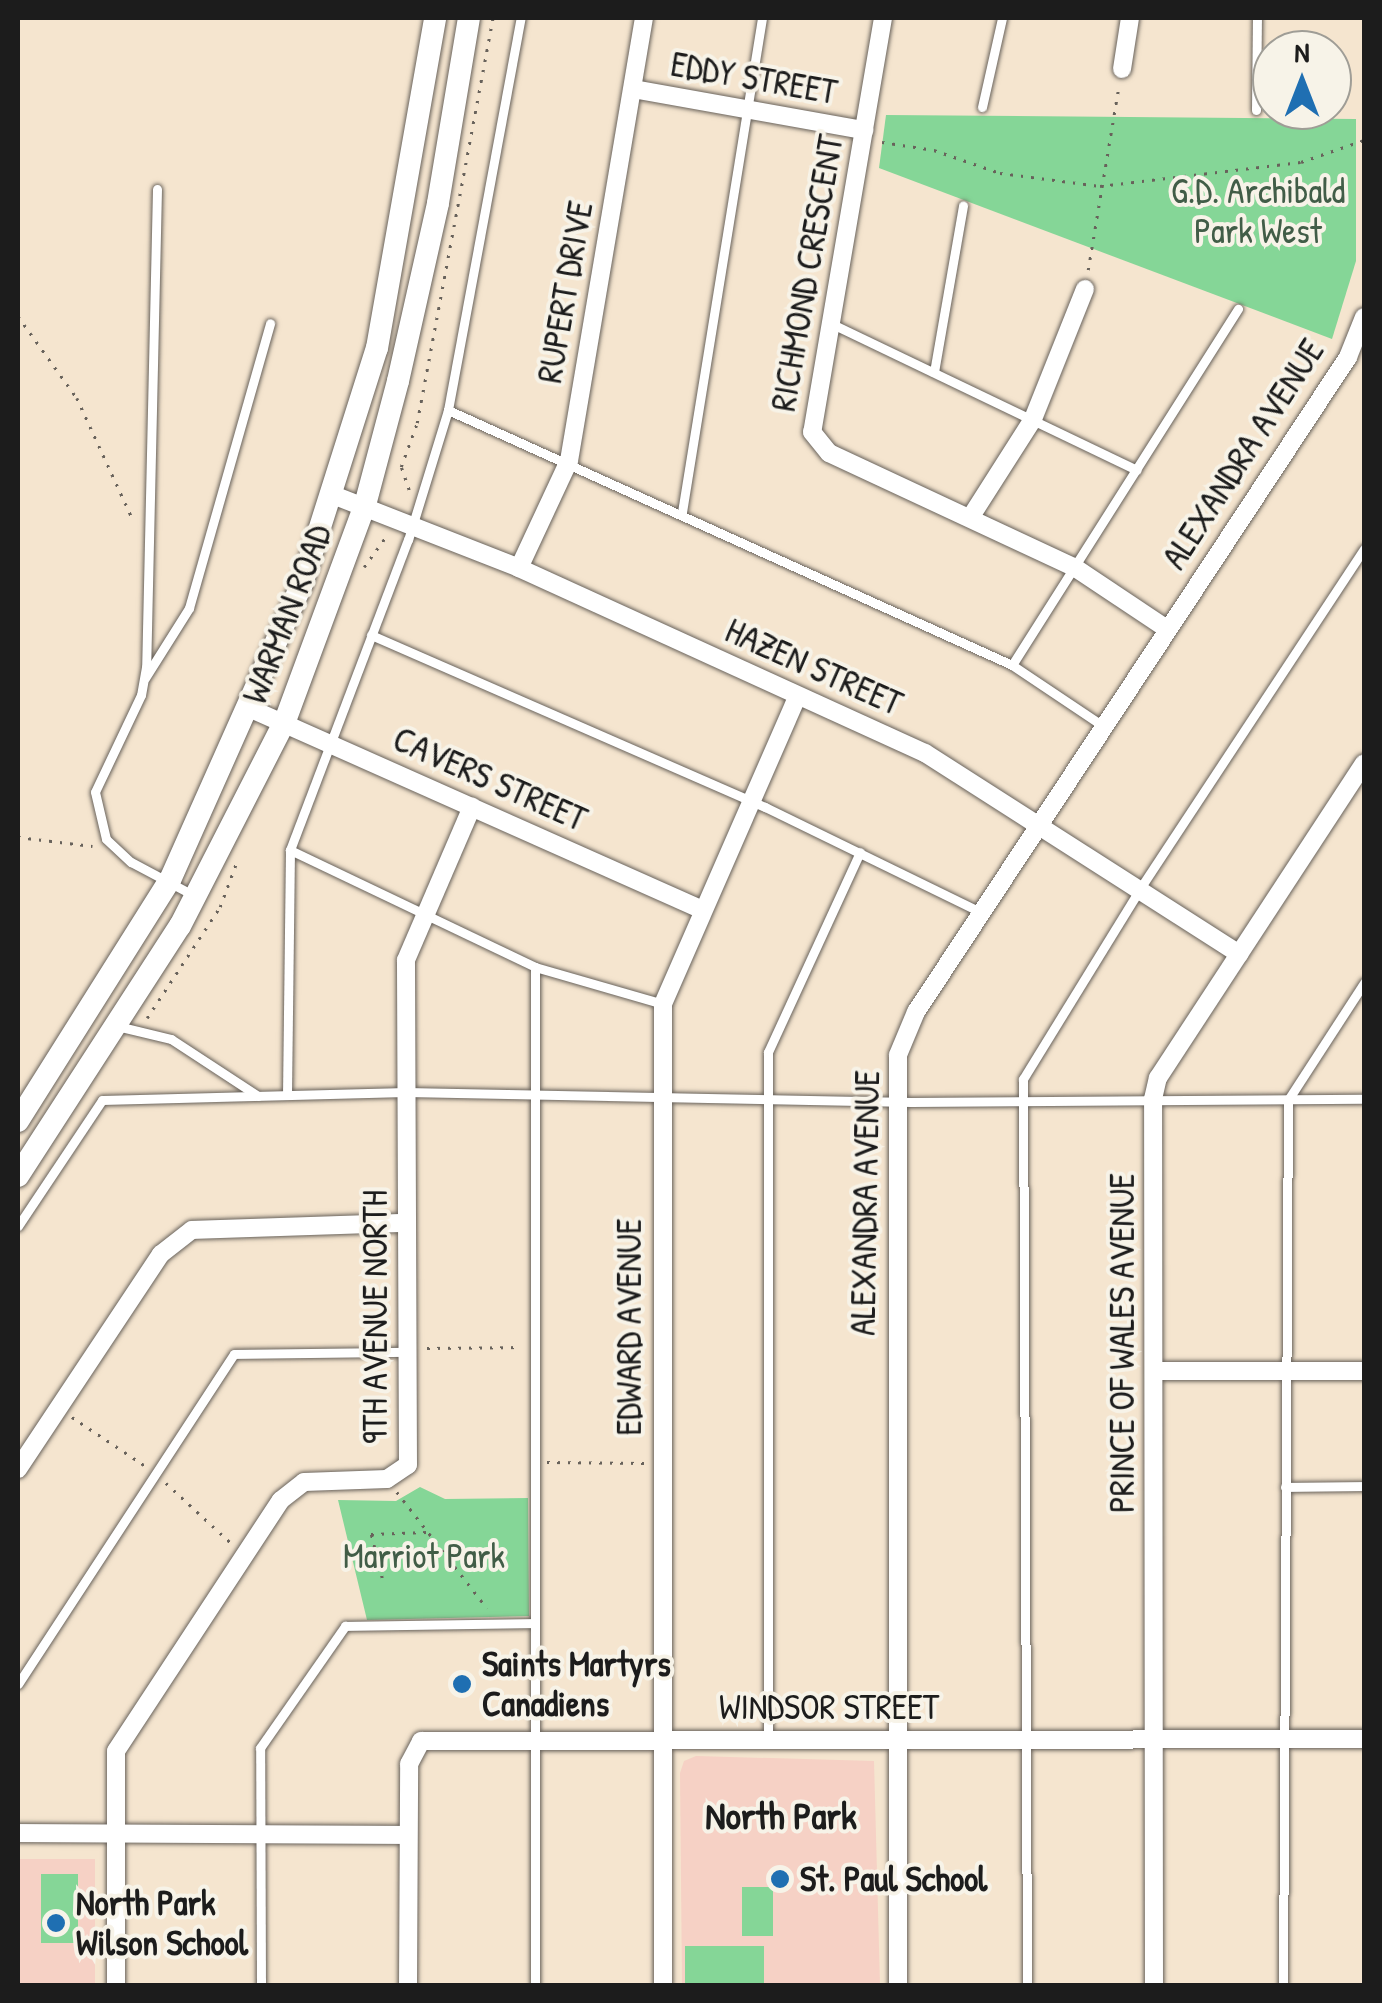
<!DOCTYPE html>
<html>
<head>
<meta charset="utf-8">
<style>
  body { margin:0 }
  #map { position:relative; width:1382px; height:2003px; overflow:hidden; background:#f5e5cf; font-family:"Patrick Hand",sans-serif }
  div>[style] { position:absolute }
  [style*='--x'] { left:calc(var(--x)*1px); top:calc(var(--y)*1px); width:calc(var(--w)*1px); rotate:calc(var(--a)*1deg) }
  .built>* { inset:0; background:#f6d1c5; transform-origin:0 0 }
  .green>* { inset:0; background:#85d697; transform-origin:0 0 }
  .path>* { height:2.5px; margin-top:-1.25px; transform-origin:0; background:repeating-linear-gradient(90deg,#68625b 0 2.5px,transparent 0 10.5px) }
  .roads { filter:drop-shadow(0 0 2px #68625b) drop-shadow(0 0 2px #68625b) }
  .service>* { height:9px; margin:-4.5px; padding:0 4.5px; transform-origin:4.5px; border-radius:4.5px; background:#fff }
  .minor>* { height:18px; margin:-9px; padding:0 9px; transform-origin:9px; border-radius:9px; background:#fff }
  .secondary>* { height:22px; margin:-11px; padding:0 11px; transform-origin:11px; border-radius:11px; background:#fff }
  .dots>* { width:28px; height:28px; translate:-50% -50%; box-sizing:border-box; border:5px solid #f7f3e8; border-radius:50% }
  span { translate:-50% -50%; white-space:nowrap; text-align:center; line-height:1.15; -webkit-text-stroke:8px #f7f3e8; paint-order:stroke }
  .street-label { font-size:35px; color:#1c1c1c }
  .park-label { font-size:35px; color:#415d47 }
  .poi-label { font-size:35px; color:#1c1c1c; font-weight:700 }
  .left { translate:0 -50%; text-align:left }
  .neighbourhood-label { font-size:38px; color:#1c1c1c; font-weight:700 }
  .frame { position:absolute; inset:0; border:20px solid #1c1c1c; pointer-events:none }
  .north { position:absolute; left:1252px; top:30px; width:100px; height:100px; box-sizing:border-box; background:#f7f3e8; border:2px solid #9f9d96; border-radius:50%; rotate:0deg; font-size:28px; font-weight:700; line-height:40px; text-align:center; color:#1c1c1c }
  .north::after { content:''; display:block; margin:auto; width:35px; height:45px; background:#1f6fb2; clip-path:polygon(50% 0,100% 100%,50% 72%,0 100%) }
</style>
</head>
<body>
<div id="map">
  <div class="built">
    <div style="clip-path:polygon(696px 1756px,874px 1761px,880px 1985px,682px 1985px,680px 1773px,684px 1761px)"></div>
    <div style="left:95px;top:1859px;width:126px;height:77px;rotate:90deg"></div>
  </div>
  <div class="green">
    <div style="clip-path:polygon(886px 115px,1356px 119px,1356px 261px,1332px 339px,879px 168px)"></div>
    <div style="clip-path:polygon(420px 1487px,445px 1499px,528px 1498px,529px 1616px,367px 1620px,338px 1500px,396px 1501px)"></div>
    <div style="left:41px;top:1874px;width:37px;height:69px"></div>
    <div style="left:773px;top:1887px;width:49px;height:31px;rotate:90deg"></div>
    <div style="left:764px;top:1946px;width:39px;height:79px;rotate:90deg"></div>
  </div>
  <div class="path">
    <div style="--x:882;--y:142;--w:53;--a:8.7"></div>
    <div style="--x:934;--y:150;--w:70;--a:19.2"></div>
    <div style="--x:1000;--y:173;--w:101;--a:7.4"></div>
    <div style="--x:1100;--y:186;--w:202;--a:-6.8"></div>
    <div style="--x:1301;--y:162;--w:67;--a:-19.2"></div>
    <div style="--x:1088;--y:270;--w:188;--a:-80.5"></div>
    <div style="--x:18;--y:316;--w:101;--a:54.3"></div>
    <div style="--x:77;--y:398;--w:136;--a:65.3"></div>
    <div style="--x:409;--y:490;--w:24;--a:-109"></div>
    <div style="--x:401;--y:467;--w:47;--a:-70"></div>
    <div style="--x:417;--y:423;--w:412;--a:-79.4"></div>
    <div style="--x:364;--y:567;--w:37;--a:-54"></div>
    <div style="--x:18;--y:837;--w:75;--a:6.9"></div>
    <div style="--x:147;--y:1018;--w:133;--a:-56.7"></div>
    <div style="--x:220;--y:907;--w:49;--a:-69.7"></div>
    <div style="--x:427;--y:1348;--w:92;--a:-0.6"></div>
    <div style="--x:72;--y:1417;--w:87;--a:33.7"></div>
    <div style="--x:547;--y:1462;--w:97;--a:0.6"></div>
    <div style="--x:166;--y:1483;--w:87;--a:42.7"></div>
    <div style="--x:397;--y:1492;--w:147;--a:52.2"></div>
    <div style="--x:382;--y:1578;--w:45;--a:-104"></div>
    <div style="--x:371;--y:1534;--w:56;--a:-2"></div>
  </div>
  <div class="roads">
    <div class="service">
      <div style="--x:982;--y:107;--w:91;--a:-77.3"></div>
      <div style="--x:1256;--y:110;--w:92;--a:-89.4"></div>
      <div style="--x:157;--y:189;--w:478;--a:91.3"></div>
      <div style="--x:146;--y:667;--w:28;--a:100"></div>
      <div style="--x:141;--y:695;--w:107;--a:115.4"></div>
      <div style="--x:95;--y:792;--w:48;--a:76.8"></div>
      <div style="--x:106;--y:839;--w:34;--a:43"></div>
      <div style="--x:131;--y:862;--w:70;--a:28"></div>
      <div style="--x:830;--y:323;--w:340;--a:25.6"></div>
      <div style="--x:934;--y:372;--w:169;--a:-80.1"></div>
      <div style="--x:448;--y:410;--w:619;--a:24.33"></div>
      <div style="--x:1012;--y:665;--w:110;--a:33.8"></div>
      <div style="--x:682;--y:512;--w:500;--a:-80.8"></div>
      <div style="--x:371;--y:635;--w:430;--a:23.6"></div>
      <div style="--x:765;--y:807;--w:242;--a:26"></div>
      <div style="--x:1012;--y:665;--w:422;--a:-57.6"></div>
      <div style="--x:145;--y:678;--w:83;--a:-57.8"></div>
      <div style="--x:189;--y:608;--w:296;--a:-74.1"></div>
      <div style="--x:290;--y:850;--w:272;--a:25.5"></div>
      <div style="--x:535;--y:967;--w:133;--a:16.1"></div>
      <div style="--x:117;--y:1026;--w:56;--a:13.5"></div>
      <div style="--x:171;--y:1039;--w:104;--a:33.2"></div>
      <div style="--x:287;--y:1095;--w:245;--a:-89.3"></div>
      <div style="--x:290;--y:850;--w:332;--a:-69.2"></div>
      <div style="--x:408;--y:540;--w:136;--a:-72.9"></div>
      <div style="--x:448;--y:410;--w:399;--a:-79.5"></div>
      <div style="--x:18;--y:1226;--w:151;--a:-56.3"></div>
      <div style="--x:102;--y:1100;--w:304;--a:-1.5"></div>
      <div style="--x:406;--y:1092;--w:505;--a:1.13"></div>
      <div style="--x:911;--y:1102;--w:453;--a:-0.4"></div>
      <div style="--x:1285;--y:1487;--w:79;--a:-0.7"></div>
      <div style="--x:18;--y:1684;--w:394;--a:-56.8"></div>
      <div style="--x:234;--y:1354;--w:173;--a:-0.7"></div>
      <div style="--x:768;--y:1741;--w:689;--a:-90"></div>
      <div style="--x:768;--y:1052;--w:220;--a:-65.3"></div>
      <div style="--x:261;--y:1986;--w:238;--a:-90.2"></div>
      <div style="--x:260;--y:1748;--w:149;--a:-55.1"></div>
      <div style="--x:345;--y:1626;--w:189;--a:-0.9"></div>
      <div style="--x:535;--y:1986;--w:1019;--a:-90"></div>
      <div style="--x:1027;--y:1986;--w:907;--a:-90.25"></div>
      <div style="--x:1023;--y:1079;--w:225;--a:-58.4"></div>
      <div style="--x:1141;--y:887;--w:405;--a:-56.6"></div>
      <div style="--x:1283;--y:1986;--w:886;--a:-89.68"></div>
      <div style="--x:1288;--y:1100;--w:140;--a:-57"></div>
    </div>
    <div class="minor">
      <div style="--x:883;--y:18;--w:420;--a:99.7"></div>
      <div style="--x:812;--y:432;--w:27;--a:51"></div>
      <div style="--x:829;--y:453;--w:270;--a:25"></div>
      <div style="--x:1074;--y:567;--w:112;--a:33.7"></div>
      <div style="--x:1122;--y:69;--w:52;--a:-81.1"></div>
      <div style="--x:633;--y:89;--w:235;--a:10.1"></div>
      <div style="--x:333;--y:495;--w:200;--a:21.4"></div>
      <div style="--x:519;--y:568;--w:446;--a:24.5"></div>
      <div style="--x:925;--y:753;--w:373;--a:32.6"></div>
      <div style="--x:970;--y:518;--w:117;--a:-57.5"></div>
      <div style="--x:1033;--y:419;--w:140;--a:-68.2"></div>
      <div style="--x:519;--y:568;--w:118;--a:-65"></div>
      <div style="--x:569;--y:461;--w:449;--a:-80.4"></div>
      <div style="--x:251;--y:709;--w:494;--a:24"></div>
      <div style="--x:1156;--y:1371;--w:208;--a:0"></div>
      <div style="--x:18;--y:1469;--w:258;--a:-56.4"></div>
      <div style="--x:161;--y:1254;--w:39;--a:-38"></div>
      <div style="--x:192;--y:1230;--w:214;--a:-1.9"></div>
      <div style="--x:18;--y:1833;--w:389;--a:0.3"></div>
      <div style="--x:116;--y:1986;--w:235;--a:-90"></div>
      <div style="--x:116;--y:1751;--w:300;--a:-56.7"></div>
      <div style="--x:281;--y:1500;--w:29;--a:-38"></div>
      <div style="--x:304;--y:1482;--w:83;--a:-2.1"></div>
      <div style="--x:387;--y:1479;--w:25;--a:-34"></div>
      <div style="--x:408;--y:1465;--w:505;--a:-90.23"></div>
      <div style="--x:406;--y:960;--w:167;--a:-66.7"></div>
      <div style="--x:408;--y:1986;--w:222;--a:-89.7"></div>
      <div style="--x:409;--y:1764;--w:26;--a:-62"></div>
      <div style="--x:421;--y:1741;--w:943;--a:-0.12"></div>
      <div style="--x:663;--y:1986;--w:982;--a:-90"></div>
      <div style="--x:663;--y:1004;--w:335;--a:-66.4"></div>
      <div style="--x:898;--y:1986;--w:931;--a:-90"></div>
      <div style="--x:898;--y:1055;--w:47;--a:-67.3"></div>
      <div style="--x:916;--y:1012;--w:785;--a:-56.59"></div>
      <div style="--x:1348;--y:357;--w:43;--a:-68.2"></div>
      <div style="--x:1154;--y:1986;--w:887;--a:-90.06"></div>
      <div style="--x:1153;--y:1099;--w:22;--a:-77"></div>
      <div style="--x:1158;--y:1078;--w:376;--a:-56.8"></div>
    </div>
    <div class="secondary">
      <div style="--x:18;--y:1121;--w:285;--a:-57.8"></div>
      <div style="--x:170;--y:880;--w:324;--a:-66"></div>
      <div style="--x:302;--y:584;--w:248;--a:-72.4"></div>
      <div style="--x:377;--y:348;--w:335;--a:-80"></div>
      <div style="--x:18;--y:1176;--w:298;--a:-57.1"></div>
      <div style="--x:180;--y:926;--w:230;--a:-62.9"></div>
      <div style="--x:285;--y:721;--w:230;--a:-69.7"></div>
      <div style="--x:365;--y:505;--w:128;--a:-75.1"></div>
      <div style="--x:398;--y:381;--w:182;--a:-77.3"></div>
      <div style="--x:438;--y:203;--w:188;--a:-80.5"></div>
    </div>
  </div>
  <div class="dots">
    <div style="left:462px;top:1684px;background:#1f6fb2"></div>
    <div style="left:780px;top:1879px;background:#1f6fb2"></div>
    <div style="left:56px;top:1923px;background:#1f6fb2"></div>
  </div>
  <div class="street-label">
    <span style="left:754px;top:78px;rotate:10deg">EDDY STREET</span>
    <span style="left:807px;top:273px;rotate:-80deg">RICHMOND CRESCENT</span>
    <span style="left:565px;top:292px;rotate:-80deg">RUPERT DRIVE</span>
    <span style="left:1243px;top:454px;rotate:-57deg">ALEXANDRA AVENUE</span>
    <span style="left:287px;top:614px;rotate:-69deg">WARMAN ROAD</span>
    <span style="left:814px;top:667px;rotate:24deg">HAZEN STREET</span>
    <span style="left:490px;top:779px;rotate:24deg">CAVERS STREET</span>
    <span style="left:865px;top:1203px;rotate:-89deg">ALEXANDRA AVENUE</span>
    <span style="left:375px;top:1317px;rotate:-90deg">9TH AVENUE NORTH</span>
    <span style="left:629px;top:1327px;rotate:-90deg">EDWARD AVENUE</span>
    <span style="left:1122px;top:1343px;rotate:-90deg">PRINCE OF WALES AVENUE</span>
    <span style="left:829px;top:1707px">WINDSOR STREET</span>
  </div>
  <div class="park-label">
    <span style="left:1258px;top:211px">G.D. Archibald<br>Park West</span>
    <span style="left:424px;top:1556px">Marriot Park</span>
  </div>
  <div class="poi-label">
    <span class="left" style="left:482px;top:1684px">Saints Martyrs<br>Canadiens</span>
    <span class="left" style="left:800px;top:1879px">St. Paul School</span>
    <span class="left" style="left:76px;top:1923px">North Park<br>Wilson School</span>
  </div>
  <div class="neighbourhood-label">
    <span style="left:781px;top:1816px">North Park</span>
  </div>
  <div class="frame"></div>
  <div class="north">N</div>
</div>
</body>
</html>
